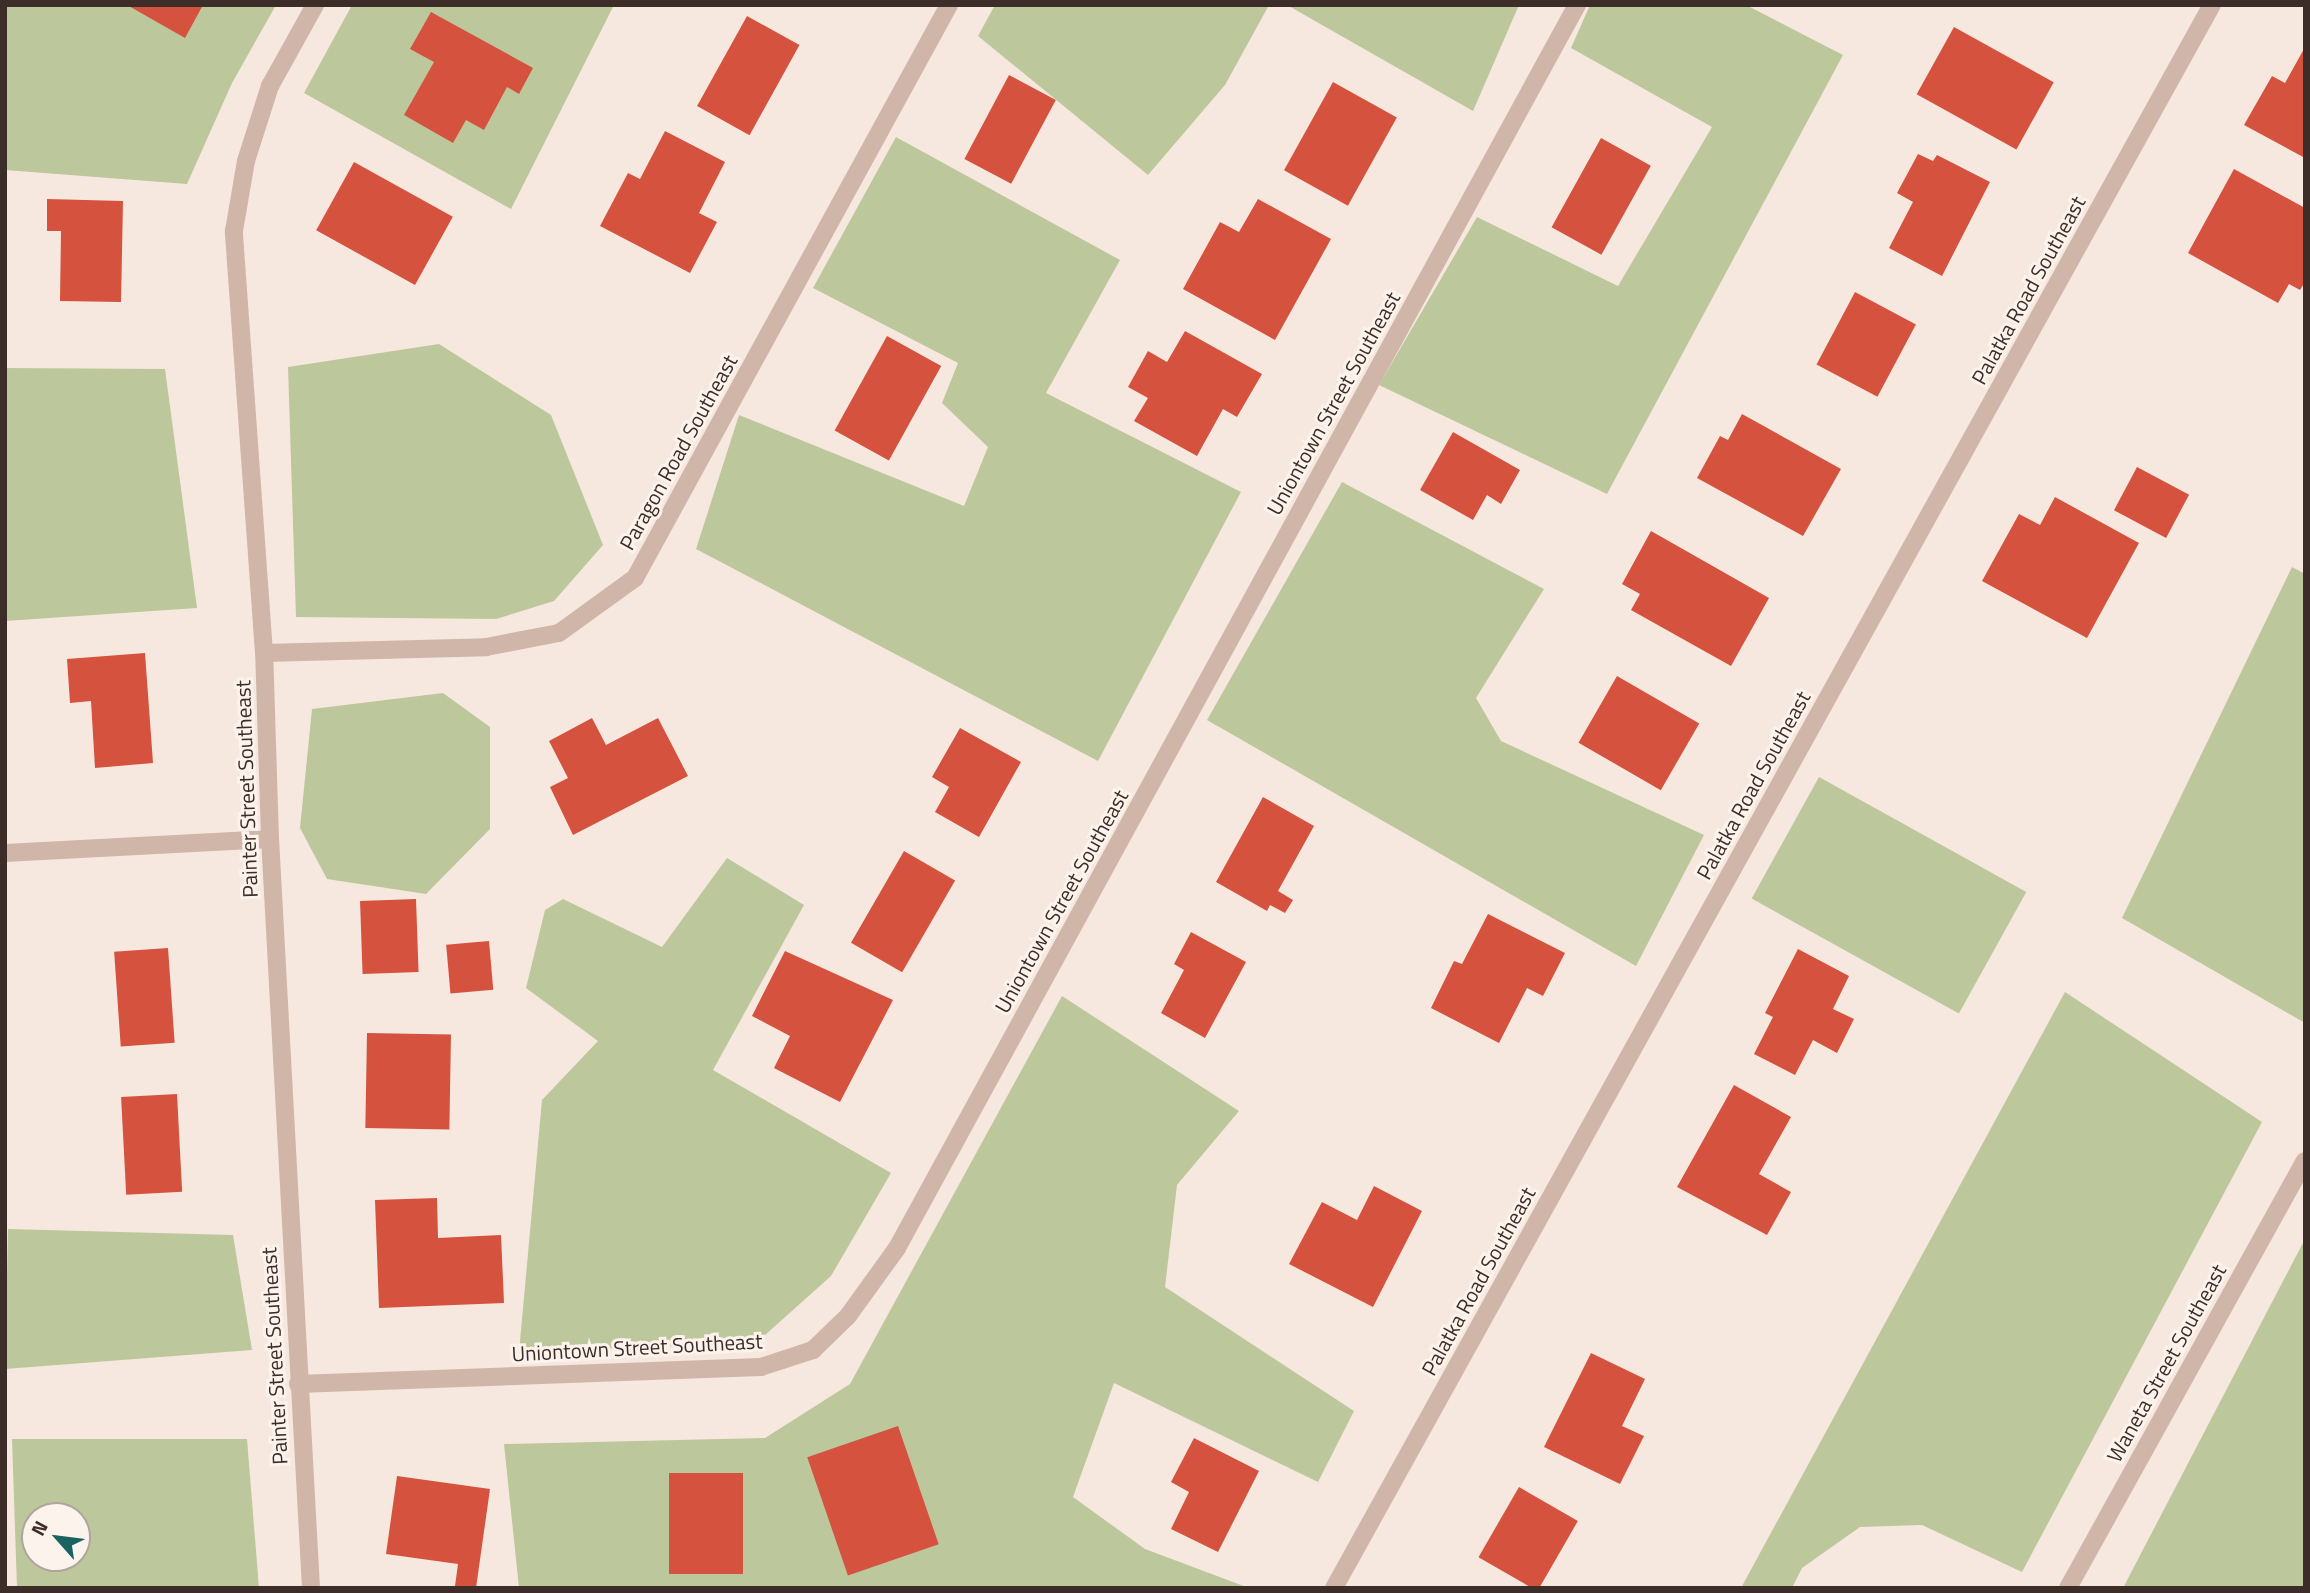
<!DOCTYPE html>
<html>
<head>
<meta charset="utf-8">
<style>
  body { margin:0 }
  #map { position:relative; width:2310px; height:1593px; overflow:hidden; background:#f6e8de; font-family:"Titillium Web",sans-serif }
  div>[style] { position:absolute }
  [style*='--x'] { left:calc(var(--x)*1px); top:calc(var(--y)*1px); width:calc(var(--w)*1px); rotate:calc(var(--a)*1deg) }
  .green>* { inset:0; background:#bdc79c; transform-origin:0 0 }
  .building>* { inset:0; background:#d4523e; transform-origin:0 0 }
  .minor>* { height:18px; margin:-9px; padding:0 9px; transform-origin:9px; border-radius:9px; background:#d0b6a8 }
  span { translate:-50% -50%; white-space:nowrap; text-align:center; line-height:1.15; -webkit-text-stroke:6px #fcf3ec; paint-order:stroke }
  .street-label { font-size:21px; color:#3c2d29 }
  .frame { position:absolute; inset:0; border:7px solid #3c2d29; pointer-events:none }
  .north { position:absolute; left:21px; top:1502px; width:70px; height:70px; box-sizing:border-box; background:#fcf3ec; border:2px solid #afa49e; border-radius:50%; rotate:298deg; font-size:19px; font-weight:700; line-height:28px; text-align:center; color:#3c2d29 }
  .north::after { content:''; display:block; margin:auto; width:24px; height:32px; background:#196360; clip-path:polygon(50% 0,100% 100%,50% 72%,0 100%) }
</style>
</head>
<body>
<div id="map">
  <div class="green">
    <div style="clip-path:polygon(5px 5px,276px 5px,232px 83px,187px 184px,5px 170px)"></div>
    <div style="clip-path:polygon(352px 5px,614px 5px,511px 209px,304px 93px)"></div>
    <div style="clip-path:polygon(995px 5px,1269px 5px,1225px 85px,1148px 175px,978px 36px)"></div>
    <div style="clip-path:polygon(1287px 5px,1519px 5px,1473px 111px)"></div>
    <div style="clip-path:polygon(1590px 5px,1746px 5px,1843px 55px,1607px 494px,1379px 385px,1477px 217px,1618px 286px,1712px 127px,1571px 48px)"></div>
    <div style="clip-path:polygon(896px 137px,1120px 260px,1046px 393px,1241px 492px,1098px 761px,696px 549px,739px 415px,964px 506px,988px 447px,942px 403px,958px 363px,813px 288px)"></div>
    <div style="clip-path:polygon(439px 344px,551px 415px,603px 545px,554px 601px,496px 619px,296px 617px,288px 367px)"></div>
    <div style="clip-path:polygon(5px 368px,165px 369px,197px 608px,5px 621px)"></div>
    <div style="clip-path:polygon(1342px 482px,1544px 589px,1476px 698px,1501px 741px,1704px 835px,1636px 966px,1207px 720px)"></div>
    <div style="clip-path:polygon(2292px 567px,2305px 574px,2305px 1023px,2122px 918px)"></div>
    <div style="clip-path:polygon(443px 693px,490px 727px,490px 829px,426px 894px,327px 879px,300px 828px,312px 709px)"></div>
    <div style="left:1819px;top:777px;width:237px;height:139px;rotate:29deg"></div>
    <div style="clip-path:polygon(727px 858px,804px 905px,713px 1070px,891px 1173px,831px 1276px,756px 1343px,519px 1352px,542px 1100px,598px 1041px,526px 988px,545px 910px,563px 899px,662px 947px)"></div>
    <div style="clip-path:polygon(2065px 992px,2262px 1122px,2022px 1572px,1922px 1525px,1860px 1527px,1802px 1568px,1792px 1588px,1741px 1588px)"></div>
    <div style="clip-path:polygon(1062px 996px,1239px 1111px,1177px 1185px,1165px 1287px,1354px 1411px,1318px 1482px,1114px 1383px,1073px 1497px,1145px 1549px,1249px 1588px,519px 1588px,504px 1444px,765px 1438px,850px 1384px)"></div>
    <div style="clip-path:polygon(8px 1229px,233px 1235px,252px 1350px,5px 1369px)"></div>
    <div style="clip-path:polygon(2305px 1239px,2305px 1588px,2123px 1588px)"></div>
    <div style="clip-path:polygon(evenodd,12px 1439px,247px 1439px,259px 1588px,17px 1588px,12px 1439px,35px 1516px,77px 1516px,77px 1558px,35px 1558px,35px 1516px)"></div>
  </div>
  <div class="building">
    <div style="clip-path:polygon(127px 5px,203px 5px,185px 38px)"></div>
    <div style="clip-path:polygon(431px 12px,533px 68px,519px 94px,507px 87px,484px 130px,466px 120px,453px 143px,404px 115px,434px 62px,410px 49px)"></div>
    <div style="left:747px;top:16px;width:60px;height:103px;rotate:29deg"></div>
    <div style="left:1954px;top:27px;width:114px;height:77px;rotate:29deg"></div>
    <div style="clip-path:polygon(2305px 47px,2305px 158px,2244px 125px,2272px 76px,2285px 83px)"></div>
    <div style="left:1009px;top:75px;width:53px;height:95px;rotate:28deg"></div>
    <div style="left:1333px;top:82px;width:73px;height:101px;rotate:29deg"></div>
    <div style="clip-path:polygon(665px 131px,725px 162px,699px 213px,717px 222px,690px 273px,600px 226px,628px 173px,640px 179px)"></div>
    <div style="left:1601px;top:138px;width:57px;height:102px;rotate:29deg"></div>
    <div style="clip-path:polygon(1918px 154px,1933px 161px,1937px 155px,1990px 182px,1942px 276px,1889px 248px,1913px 202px,1897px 193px)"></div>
    <div style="left:354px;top:162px;width:113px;height:78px;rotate:29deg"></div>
    <div style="clip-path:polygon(2234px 169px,2305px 208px,2305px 282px,2300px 290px,2289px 284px,2278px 303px,2188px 253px)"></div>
    <div style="clip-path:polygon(47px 199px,123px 201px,121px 302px,60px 301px,61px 231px,47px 231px)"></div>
    <div style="clip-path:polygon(1258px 199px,1331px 239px,1275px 340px,1183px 289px,1220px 222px,1239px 232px)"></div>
    <div style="left:1855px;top:292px;width:69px;height:82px;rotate:28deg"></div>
    <div style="clip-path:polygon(1185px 331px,1262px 374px,1237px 417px,1223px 409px,1197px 456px,1134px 421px,1148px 398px,1128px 387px,1148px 351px,1167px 362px)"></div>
    <div style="left:887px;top:336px;width:62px;height:108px;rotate:29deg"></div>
    <div style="clip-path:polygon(1742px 414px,1841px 469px,1803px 536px,1697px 478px,1720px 436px,1728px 440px)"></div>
    <div style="clip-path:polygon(1453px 432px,1520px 470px,1501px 504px,1487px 495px,1473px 520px,1420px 490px)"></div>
    <div style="left:2137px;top:467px;width:59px;height:49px;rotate:28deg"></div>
    <div style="clip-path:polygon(2055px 497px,2139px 543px,2087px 638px,1982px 581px,2019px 514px,2040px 525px)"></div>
    <div style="clip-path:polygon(1651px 531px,1769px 598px,1731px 666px,1631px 610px,1640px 594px,1622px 584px)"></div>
    <div style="clip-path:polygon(145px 653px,153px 763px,95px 768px,91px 701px,70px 703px,67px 659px)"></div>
    <div style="left:1617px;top:676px;width:95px;height:77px;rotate:30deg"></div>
    <div style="clip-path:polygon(592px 718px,606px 745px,658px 718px,688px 776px,573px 835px,550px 787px,568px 778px,549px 741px)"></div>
    <div style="clip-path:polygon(960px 728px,1021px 762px,979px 837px,935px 812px,949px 787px,932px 777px)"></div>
    <div style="clip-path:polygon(1263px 797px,1314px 826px,1278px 891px,1293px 900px,1285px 913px,1270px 905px,1267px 911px,1216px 882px)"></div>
    <div style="left:904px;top:851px;width:59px;height:106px;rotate:30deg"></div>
    <div style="left:416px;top:899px;width:73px;height:56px;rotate:88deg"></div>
    <div style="clip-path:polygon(1488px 914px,1565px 953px,1543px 996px,1527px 988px,1499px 1043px,1431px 1008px,1454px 961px,1462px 964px)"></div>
    <div style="clip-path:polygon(1191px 932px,1246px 962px,1205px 1038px,1161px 1013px,1184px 970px,1174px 964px)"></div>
    <div style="left:489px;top:941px;width:49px;height:43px;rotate:85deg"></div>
    <div style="left:168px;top:948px;width:95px;height:54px;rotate:86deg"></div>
    <div style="clip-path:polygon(1798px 949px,1849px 976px,1833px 1009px,1854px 1019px,1837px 1053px,1813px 1040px,1795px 1075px,1754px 1054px,1773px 1017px,1765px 1013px)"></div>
    <div style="clip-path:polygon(785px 951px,893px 1000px,840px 1102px,774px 1068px,790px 1036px,752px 1016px)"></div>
    <div style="left:367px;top:1033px;width:84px;height:95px;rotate:1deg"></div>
    <div style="clip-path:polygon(1734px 1085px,1791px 1117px,1759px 1174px,1791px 1192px,1767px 1235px,1677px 1187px)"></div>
    <div style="left:177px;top:1094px;width:98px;height:56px;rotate:87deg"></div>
    <div style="clip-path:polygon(1374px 1186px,1422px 1211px,1373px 1307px,1289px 1264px,1322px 1202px,1357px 1220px)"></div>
    <div style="clip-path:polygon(437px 1198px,438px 1238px,501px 1235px,504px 1303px,379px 1308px,375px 1200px)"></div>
    <div style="clip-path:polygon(1591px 1353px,1645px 1379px,1622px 1426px,1644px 1436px,1620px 1484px,1544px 1447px)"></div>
    <div style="left:898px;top:1426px;width:125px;height:96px;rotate:71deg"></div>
    <div style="clip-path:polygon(1194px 1438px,1259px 1471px,1218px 1552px,1171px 1529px,1189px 1492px,1171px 1482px)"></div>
    <div style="left:669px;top:1473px;width:74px;height:101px"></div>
    <div style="clip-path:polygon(397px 1476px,490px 1489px,476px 1588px,455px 1586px,458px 1564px,386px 1554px)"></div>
    <div style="left:1519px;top:1487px;width:68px;height:81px;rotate:30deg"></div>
  </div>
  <div class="minor">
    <div style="--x:264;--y:653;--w:222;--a:-1.5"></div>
    <div style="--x:486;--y:647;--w:74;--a:-10.9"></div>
    <div style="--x:559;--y:633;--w:94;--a:-35.9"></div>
    <div style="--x:635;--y:578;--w:653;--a:-61.28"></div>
    <div style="--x:5;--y:853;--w:265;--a:-3"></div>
    <div style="--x:298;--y:1384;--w:463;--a:-2.1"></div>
    <div style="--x:761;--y:1367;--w:55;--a:-18.1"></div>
    <div style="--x:813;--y:1350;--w:49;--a:-44.2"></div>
    <div style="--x:848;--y:1316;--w:84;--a:-54.2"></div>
    <div style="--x:897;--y:1248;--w:1417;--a:-61.32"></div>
    <div style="--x:311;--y:1588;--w:750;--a:-93.13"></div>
    <div style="--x:270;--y:839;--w:186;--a:-91.8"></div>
    <div style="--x:264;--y:653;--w:423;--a:-94.1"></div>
    <div style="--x:234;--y:231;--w:71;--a:-80.3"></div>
    <div style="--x:246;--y:161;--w:79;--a:-72.3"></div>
    <div style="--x:270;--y:86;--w:93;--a:-60.9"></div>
    <div style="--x:1334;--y:1588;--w:1810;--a:-60.99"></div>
    <div style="--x:2068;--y:1588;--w:488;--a:-61"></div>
  </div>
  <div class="street-label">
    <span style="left:2028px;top:290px;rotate:-61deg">Palatka Road Southeast</span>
    <span style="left:1333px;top:403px;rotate:-61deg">Uniontown Street Southeast</span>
    <span style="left:678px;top:452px;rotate:-61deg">Paragon Road Southeast</span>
    <span style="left:1753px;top:785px;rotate:-61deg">Palatka Road Southeast</span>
    <span style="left:246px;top:789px;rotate:-92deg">Painter Street Southeast</span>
    <span style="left:1061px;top:901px;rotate:-61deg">Uniontown Street Southeast</span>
    <span style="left:1478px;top:1281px;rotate:-61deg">Palatka Road Southeast</span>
    <span style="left:637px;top:1347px;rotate:-3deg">Uniontown Street Southeast</span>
    <span style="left:274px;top:1356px;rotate:-93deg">Painter Street Southeast</span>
    <span style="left:2166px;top:1363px;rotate:-61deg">Waneta Street Southeast</span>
  </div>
  <div class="frame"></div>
  <div class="north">N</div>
</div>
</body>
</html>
